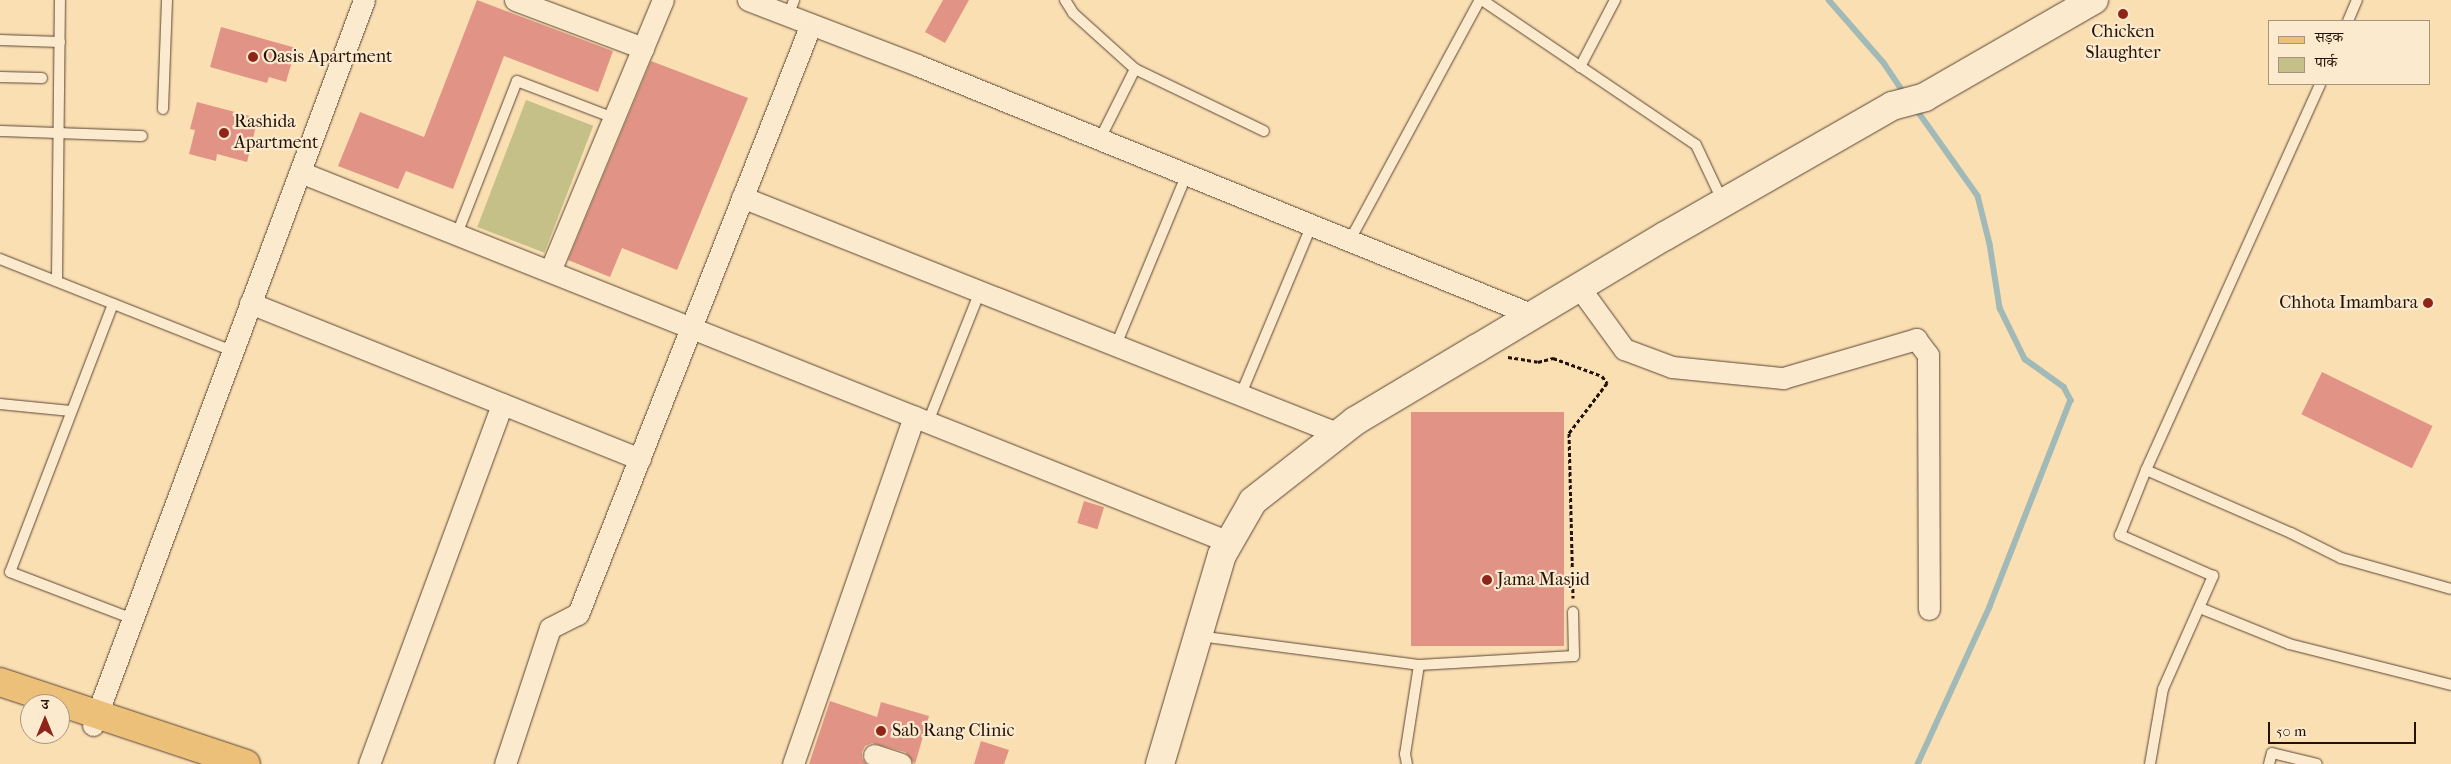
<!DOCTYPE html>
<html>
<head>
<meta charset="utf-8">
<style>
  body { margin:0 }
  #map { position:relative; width:2451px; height:764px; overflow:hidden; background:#fadfb3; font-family:"IM FELL French Canon","Noto Serif Devanagari",serif }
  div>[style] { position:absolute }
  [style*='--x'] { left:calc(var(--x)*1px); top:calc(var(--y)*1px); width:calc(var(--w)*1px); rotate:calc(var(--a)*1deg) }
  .green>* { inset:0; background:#c5c088; transform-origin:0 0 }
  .stream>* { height:5.5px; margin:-2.75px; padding:0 2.75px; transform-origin:2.75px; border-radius:2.75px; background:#a2bab7 }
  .building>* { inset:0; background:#e19485; transform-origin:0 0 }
  .path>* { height:3px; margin-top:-1.5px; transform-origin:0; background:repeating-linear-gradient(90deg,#241208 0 4px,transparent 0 6.5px) }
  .roads { filter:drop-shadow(0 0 1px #5a4533) drop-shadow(0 0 1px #5a4533) }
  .lane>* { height:10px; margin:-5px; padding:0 5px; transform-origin:5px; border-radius:5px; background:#fceace }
  .street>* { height:21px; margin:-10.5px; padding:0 10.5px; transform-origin:10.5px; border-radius:10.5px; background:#fceace }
  .secondary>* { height:28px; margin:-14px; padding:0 14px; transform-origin:14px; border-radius:14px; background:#fceace }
  .primary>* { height:28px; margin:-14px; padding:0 14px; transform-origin:14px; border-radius:14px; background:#edc07a }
  .dots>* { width:14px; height:14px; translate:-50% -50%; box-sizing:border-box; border:2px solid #fceace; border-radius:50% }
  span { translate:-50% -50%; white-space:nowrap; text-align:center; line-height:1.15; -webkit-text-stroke:4.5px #fceace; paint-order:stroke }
  .poi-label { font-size:18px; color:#241208 }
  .left { translate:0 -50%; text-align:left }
  .right { translate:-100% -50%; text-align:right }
  .legend { position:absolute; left:2268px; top:20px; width:162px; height:65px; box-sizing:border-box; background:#fceace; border:1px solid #a6947f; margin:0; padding:6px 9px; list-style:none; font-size:15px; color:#241208 }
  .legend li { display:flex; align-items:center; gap:10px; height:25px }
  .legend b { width:25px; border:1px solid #a6947f }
  .north { position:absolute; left:20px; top:694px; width:50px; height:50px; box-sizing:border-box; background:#fceace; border:1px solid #a6947f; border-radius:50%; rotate:0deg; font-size:14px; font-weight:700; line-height:20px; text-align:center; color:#241208 }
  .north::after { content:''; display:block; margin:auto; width:18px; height:22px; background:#8f2418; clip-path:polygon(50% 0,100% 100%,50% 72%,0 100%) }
  .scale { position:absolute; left:2268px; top:722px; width:148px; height:22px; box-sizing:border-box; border:2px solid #241208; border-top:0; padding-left:6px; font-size:15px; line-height:18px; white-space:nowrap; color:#241208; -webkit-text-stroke:4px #fceace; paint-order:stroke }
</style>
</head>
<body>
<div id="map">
  <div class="green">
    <div style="left:526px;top:100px;width:72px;height:136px;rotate:21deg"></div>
  </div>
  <div class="stream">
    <div style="--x:1829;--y:0;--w:84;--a:48.9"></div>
    <div style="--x:1884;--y:63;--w:37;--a:56"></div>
    <div style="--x:1915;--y:107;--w:109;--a:54.7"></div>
    <div style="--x:1978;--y:196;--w:49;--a:76"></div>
    <div style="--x:1990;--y:244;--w:65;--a:81.1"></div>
    <div style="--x:2000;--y:308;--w:57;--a:63.9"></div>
    <div style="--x:2025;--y:359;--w:48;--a:35.7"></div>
    <div style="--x:2064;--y:387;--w:15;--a:62"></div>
    <div style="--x:2071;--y:400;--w:222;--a:111.4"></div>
    <div style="--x:1990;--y:607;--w:173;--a:114.6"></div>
  </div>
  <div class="building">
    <div style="clip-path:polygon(477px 0,613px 51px,598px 92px,504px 56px,453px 189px,406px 171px,398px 189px,338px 166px,360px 112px,424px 137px)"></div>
    <div style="clip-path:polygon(943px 0,969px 0,945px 43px,925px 32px)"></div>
    <div style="clip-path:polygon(221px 27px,296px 48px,286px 82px,269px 77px,267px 83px,210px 67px)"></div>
    <div style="clip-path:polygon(651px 61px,748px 98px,677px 270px,622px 248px,610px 277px,568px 260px)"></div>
    <div style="clip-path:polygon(197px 102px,258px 118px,247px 162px,217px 154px,216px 161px,189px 154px,195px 130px,190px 129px)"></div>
    <div style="left:2322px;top:372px;width:123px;height:47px;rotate:26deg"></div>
    <div style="left:1411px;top:412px;width:153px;height:234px"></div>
    <div style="left:1084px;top:501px;width:21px;height:23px;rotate:17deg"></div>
    <div style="clip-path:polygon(830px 701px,877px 717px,881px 702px,929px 716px,915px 764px,905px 752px,872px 743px,865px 746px,862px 752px,862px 758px,866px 764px,809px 764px)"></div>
    <div style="clip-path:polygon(981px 741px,1009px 750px,1004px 764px,974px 764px)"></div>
  </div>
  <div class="path">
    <div style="--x:1508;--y:357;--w:30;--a:9"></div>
    <div style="--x:1538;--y:362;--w:16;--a:-15"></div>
    <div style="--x:1553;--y:358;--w:52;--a:20.2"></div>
    <div style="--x:1602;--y:376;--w:9;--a:54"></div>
    <div style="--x:1607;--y:383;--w:63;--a:127.2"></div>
    <div style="--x:1569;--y:433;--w:165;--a:88.6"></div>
  </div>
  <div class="roads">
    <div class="lane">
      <div style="--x:1065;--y:0;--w:15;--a:58"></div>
      <div style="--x:1073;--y:13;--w:84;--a:42.1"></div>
      <div style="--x:1135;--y:69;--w:78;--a:116.6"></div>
      <div style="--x:1482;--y:0;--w:258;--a:34.1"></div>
      <div style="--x:1696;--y:145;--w:63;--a:64.7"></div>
      <div style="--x:788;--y:16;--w:17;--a:-69"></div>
      <div style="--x:2348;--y:21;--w:23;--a:-67"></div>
      <div style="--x:0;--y:40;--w:60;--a:1.9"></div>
      <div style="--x:1580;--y:67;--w:76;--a:-62.4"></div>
      <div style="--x:1135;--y:69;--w:143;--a:25.7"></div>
      <div style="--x:0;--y:77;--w:42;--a:1.4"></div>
      <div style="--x:163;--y:109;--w:109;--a:-87.9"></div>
      <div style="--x:0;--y:131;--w:142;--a:2"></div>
      <div style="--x:457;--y:234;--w:164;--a:-68.6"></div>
      <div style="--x:517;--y:81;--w:104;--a:20.9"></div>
      <div style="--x:1350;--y:240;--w:273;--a:-61.6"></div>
      <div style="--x:0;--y:259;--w:250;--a:21.6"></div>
      <div style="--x:57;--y:281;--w:281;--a:-89.4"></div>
      <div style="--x:113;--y:304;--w:287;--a:111"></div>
      <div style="--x:10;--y:572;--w:132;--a:20.9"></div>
      <div style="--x:1116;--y:345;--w:185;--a:-67.5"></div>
      <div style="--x:1241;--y:394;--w:184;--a:-67.3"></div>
      <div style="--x:0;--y:404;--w:71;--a:5.6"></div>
      <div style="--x:928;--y:422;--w:141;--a:-68.3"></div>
      <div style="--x:2146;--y:470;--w:158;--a:23.5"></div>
      <div style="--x:2291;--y:533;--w:56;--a:26.6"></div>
      <div style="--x:2341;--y:558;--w:114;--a:15.7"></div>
      <div style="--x:2200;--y:608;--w:96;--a:22"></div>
      <div style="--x:2289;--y:644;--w:167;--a:14.2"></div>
      <div style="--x:1199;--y:636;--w:222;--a:7.5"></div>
      <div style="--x:1419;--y:665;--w:90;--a:98.9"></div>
      <div style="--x:1405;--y:754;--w:10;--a:79"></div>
      <div style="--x:1419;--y:665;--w:155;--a:-3.3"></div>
      <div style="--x:1574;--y:656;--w:44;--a:-91.3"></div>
      <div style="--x:2150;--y:764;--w:76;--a:-80.2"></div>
      <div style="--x:2163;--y:689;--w:124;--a:-66.1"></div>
      <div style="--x:2213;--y:576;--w:102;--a:-156.2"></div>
      <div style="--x:2120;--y:535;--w:70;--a:-68.2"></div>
      <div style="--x:2146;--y:470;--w:423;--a:-65.7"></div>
      <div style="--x:2269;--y:764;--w:11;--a:-75"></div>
      <div style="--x:2272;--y:753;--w:46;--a:13.7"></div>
    </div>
    <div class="street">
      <div style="--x:515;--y:0;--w:137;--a:20.6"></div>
      <div style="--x:748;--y:0;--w:181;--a:21"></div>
      <div style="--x:917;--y:65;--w:665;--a:22.09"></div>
      <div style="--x:300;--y:172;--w:1000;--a:21.72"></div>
      <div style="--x:742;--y:197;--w:642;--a:21.65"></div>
      <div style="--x:550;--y:271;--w:294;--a:-67.4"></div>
      <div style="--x:1579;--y:287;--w:77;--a:54"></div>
      <div style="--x:1624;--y:349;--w:51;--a:20.6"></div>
      <div style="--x:1672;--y:367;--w:112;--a:5.7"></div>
      <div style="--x:1783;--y:378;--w:139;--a:-16.3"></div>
      <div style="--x:1916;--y:339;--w:20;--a:53"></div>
      <div style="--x:1928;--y:355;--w:254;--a:89.8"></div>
      <div style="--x:250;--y:303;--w:420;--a:21.8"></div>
      <div style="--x:93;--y:725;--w:774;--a:-69.5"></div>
      <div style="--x:874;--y:755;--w:28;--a:18"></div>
      <div style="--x:369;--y:764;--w:384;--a:-69.7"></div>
      <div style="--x:505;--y:764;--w:143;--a:-71.7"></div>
      <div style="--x:550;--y:628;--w:31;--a:-27"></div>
      <div style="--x:578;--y:614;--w:634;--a:-68.45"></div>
      <div style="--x:793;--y:764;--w:368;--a:-70.8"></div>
    </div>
    <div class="secondary">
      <div style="--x:1160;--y:764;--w:218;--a:-73.5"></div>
      <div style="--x:1222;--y:555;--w:62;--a:-60.1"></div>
      <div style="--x:1253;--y:501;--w:130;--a:-38.1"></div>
      <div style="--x:1355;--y:421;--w:141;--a:-30.8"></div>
      <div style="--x:1476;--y:349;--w:220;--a:-30.9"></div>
      <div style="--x:1665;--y:236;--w:262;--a:-29.8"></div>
      <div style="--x:1892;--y:106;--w:34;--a:-15"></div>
      <div style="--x:1925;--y:97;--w:195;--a:-29.9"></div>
    </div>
    <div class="primary">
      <div style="--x:0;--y:682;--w:259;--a:18.4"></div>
    </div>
  </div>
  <div class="dots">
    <div style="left:2123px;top:14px;background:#8f2418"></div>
    <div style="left:253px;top:57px;background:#8f2418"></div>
    <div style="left:224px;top:133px;background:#8f2418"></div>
    <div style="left:2428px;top:303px;background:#8f2418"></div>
    <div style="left:1487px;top:580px;background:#8f2418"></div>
    <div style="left:881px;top:731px;background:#8f2418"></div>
  </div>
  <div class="poi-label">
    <span style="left:2123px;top:43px">Chicken<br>Slaughter</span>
    <span class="left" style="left:263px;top:57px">Oasis Apartment</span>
    <span class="left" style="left:234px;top:133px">Rashida<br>Apartment</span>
    <span class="right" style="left:2418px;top:303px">Chhota Imambara</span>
    <span class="left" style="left:1497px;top:580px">Jama Masjid</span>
    <span class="left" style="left:892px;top:731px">Sab Rang Clinic</span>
  </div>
  <ul class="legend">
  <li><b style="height:6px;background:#edc07a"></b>सड़क</li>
  <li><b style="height:14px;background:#c5c088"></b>पार्क</li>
  </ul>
  <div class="north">उ</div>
  <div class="scale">50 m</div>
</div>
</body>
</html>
